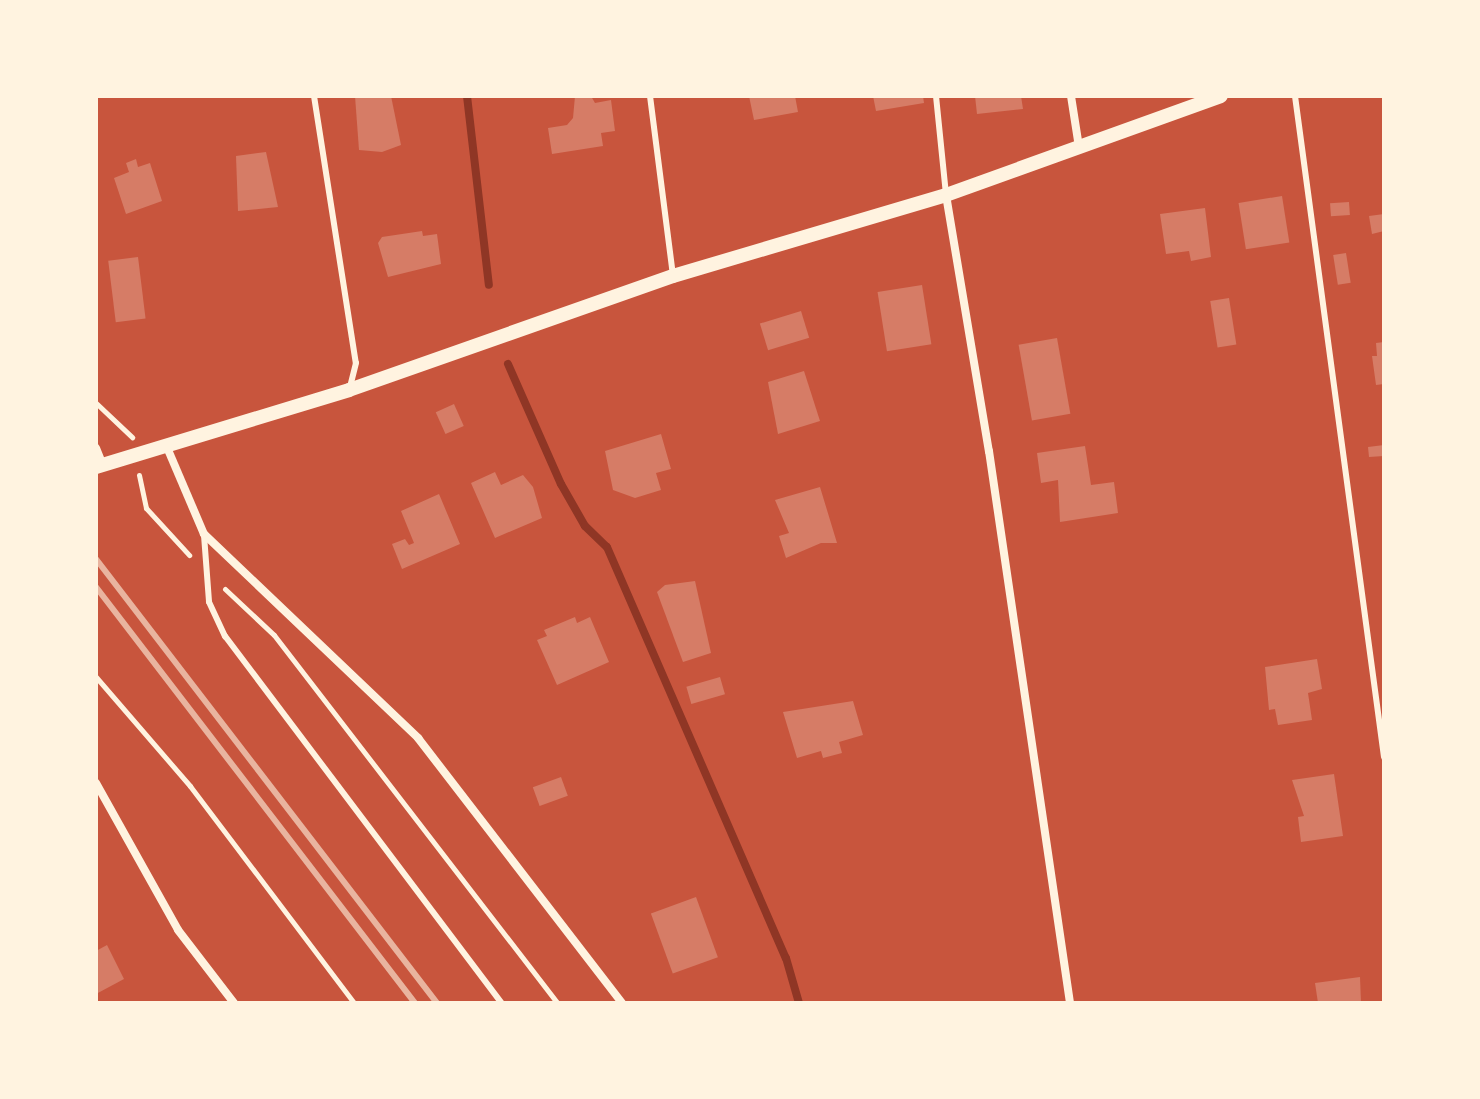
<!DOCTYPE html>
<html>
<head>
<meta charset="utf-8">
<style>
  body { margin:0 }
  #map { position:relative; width:1480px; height:1099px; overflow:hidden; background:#c8553d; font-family:"Source Serif 4",serif }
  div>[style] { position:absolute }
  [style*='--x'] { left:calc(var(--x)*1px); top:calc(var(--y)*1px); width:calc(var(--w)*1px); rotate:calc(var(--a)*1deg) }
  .stream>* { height:8px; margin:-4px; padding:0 4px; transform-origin:4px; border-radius:4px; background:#8f3625 }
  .building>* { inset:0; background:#d67c66; transform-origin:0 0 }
  .path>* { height:5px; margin:-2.5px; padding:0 2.5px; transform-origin:2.5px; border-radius:2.5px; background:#fff3e0 }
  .service>* { height:6px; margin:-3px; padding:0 3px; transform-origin:3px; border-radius:3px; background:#fff3e0 }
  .minor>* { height:8px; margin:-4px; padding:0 4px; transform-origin:4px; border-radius:4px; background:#fff3e0 }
  .tertiary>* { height:14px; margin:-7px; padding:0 7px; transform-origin:7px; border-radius:7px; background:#fff3e0 }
  .rail>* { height:6px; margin:-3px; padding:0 3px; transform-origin:3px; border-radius:3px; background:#e9b49f }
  span { translate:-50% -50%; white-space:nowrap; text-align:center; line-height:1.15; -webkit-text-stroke:8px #fff3e0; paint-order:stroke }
  .frame { position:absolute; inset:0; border:98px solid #fff3e0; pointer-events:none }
</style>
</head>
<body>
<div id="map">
  <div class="stream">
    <div style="--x:467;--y:96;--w:190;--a:83.4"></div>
    <div style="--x:508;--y:364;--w:131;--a:66.2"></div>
    <div style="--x:561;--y:484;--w:48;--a:60.3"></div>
    <div style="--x:585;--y:526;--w:30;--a:44"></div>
    <div style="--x:607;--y:547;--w:448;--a:66.5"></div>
    <div style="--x:786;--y:958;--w:47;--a:73.9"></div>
  </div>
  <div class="building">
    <div style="clip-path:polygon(355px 96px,391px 96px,401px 145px,382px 152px,359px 150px)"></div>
    <div style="clip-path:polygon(575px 96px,591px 96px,595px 103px,611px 100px,615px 131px,601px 133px,603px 146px,552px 154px,548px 128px,567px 125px,573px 118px)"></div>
    <div style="clip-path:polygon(749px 96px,795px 96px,798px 112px,754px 120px)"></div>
    <div style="clip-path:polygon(873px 96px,923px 96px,924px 103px,876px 111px)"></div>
    <div style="clip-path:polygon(975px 96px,1021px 96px,1023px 109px,977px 114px)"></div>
    <div style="clip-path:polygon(266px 152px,278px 207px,238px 211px,236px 156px)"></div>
    <div style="clip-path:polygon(136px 159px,138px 167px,150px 163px,162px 201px,126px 214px,114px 178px,129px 172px,126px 163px)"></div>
    <div style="left:1282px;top:196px;width:47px;height:44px;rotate:81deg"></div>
    <div style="left:1349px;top:202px;width:13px;height:19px;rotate:86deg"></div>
    <div style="clip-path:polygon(1205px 208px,1211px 257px,1191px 261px,1189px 251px,1166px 254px,1160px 214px)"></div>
    <div style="clip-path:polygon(1384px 214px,1384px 231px,1372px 234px,1369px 216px)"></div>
    <div style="clip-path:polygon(422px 231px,423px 236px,437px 234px,441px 264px,388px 277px,378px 243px,382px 237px)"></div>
    <div style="left:1346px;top:253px;width:30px;height:13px;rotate:81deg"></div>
    <div style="left:138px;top:257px;width:62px;height:30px;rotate:83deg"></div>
    <div style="left:922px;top:285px;width:60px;height:45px;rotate:81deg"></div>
    <div style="left:1229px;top:298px;width:47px;height:19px;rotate:81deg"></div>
    <div style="left:801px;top:311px;width:28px;height:43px;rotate:73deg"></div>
    <div style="left:1057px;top:338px;width:77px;height:39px;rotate:80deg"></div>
    <div style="clip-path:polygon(1384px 342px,1384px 384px,1376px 385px,1372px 356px,1377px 356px,1376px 343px)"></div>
    <div style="clip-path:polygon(804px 371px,820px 421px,778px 434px,768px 382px)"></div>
    <div style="left:454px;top:404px;width:24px;height:20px;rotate:66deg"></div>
    <div style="clip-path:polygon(661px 434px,671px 469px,656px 473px,661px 490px,635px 498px,613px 490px,605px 451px)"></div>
    <div style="clip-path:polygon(1384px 445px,1384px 456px,1369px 457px,1368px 447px)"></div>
    <div style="clip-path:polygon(1085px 446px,1091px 485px,1114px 482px,1118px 513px,1060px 522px,1058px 480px,1041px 483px,1037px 453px)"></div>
    <div style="clip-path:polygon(495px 472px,501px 485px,523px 475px,533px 487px,542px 518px,495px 538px,471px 483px)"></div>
    <div style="clip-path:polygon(820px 487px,837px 543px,821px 543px,786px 558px,779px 536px,789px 533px,775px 500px)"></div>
    <div style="clip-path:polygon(439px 494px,460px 544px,402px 569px,392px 544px,405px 539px,409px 545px,414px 543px,401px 511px)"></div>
    <div style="clip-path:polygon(695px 581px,711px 653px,683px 662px,657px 592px,665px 585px)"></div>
    <div style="clip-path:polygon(575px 617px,577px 623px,590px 617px,609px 662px,557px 685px,537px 640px,547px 636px,544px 630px)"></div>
    <div style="clip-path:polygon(1317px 659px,1322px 689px,1308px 693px,1312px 720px,1278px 725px,1275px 709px,1269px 710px,1265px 667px)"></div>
    <div style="left:720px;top:677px;width:18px;height:35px;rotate:74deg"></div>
    <div style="clip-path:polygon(853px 701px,863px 735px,839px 742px,842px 753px,823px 758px,821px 751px,797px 758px,783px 712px)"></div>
    <div style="clip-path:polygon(1334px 774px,1343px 836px,1301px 842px,1298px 817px,1304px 816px,1292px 780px)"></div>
    <div style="left:561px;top:777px;width:20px;height:30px;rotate:70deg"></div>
    <div style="left:696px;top:897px;width:64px;height:48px;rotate:70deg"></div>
    <div style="clip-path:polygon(107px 945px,124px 979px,96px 994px,96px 951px)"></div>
    <div style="clip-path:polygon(1360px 977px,1361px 1003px,1318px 1003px,1315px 983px)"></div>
  </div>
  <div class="path">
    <div style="--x:96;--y:403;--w:50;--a:43.4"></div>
    <div style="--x:139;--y:475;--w:34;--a:78"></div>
    <div style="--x:146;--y:508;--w:64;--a:47.5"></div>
    <div style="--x:225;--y:589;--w:67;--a:43.2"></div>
    <div style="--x:274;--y:635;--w:464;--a:52.4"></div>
    <div style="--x:96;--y:677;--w:144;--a:49.2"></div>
    <div style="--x:190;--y:786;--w:272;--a:52.9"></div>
  </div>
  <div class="service">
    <div style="--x:314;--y:96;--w:270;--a:81.1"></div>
    <div style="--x:356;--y:363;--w:25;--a:104"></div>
    <div style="--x:650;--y:96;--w:180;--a:82.7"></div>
    <div style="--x:936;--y:96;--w:100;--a:84.2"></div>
    <div style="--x:1295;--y:96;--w:667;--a:82.33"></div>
    <div style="--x:204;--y:535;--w:67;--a:85.7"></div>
    <div style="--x:209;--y:602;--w:38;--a:65"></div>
    <div style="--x:225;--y:636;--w:460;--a:53"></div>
  </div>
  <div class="minor">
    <div style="--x:1071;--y:96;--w:52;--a:81.1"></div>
    <div style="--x:946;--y:195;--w:260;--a:80.5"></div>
    <div style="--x:989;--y:451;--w:558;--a:81.65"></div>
    <div style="--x:166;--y:445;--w:97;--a:66.9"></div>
    <div style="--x:204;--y:534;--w:296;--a:43.6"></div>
    <div style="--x:418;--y:738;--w:334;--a:52.4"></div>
    <div style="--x:96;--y:448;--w:18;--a:68"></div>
    <div style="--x:96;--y:783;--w:168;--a:60.8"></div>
    <div style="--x:178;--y:930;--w:92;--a:52.5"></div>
  </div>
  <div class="tertiary">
    <div style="--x:96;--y:467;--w:264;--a:-16.9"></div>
    <div style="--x:349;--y:390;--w:343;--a:-19.4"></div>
    <div style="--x:673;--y:276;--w:285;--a:-16.5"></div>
    <div style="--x:946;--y:195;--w:292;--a:-19.8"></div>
  </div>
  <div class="rail">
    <div style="--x:96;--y:559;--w:560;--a:52.48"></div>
    <div style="--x:96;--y:587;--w:524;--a:52.52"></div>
  </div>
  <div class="frame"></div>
</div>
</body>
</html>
